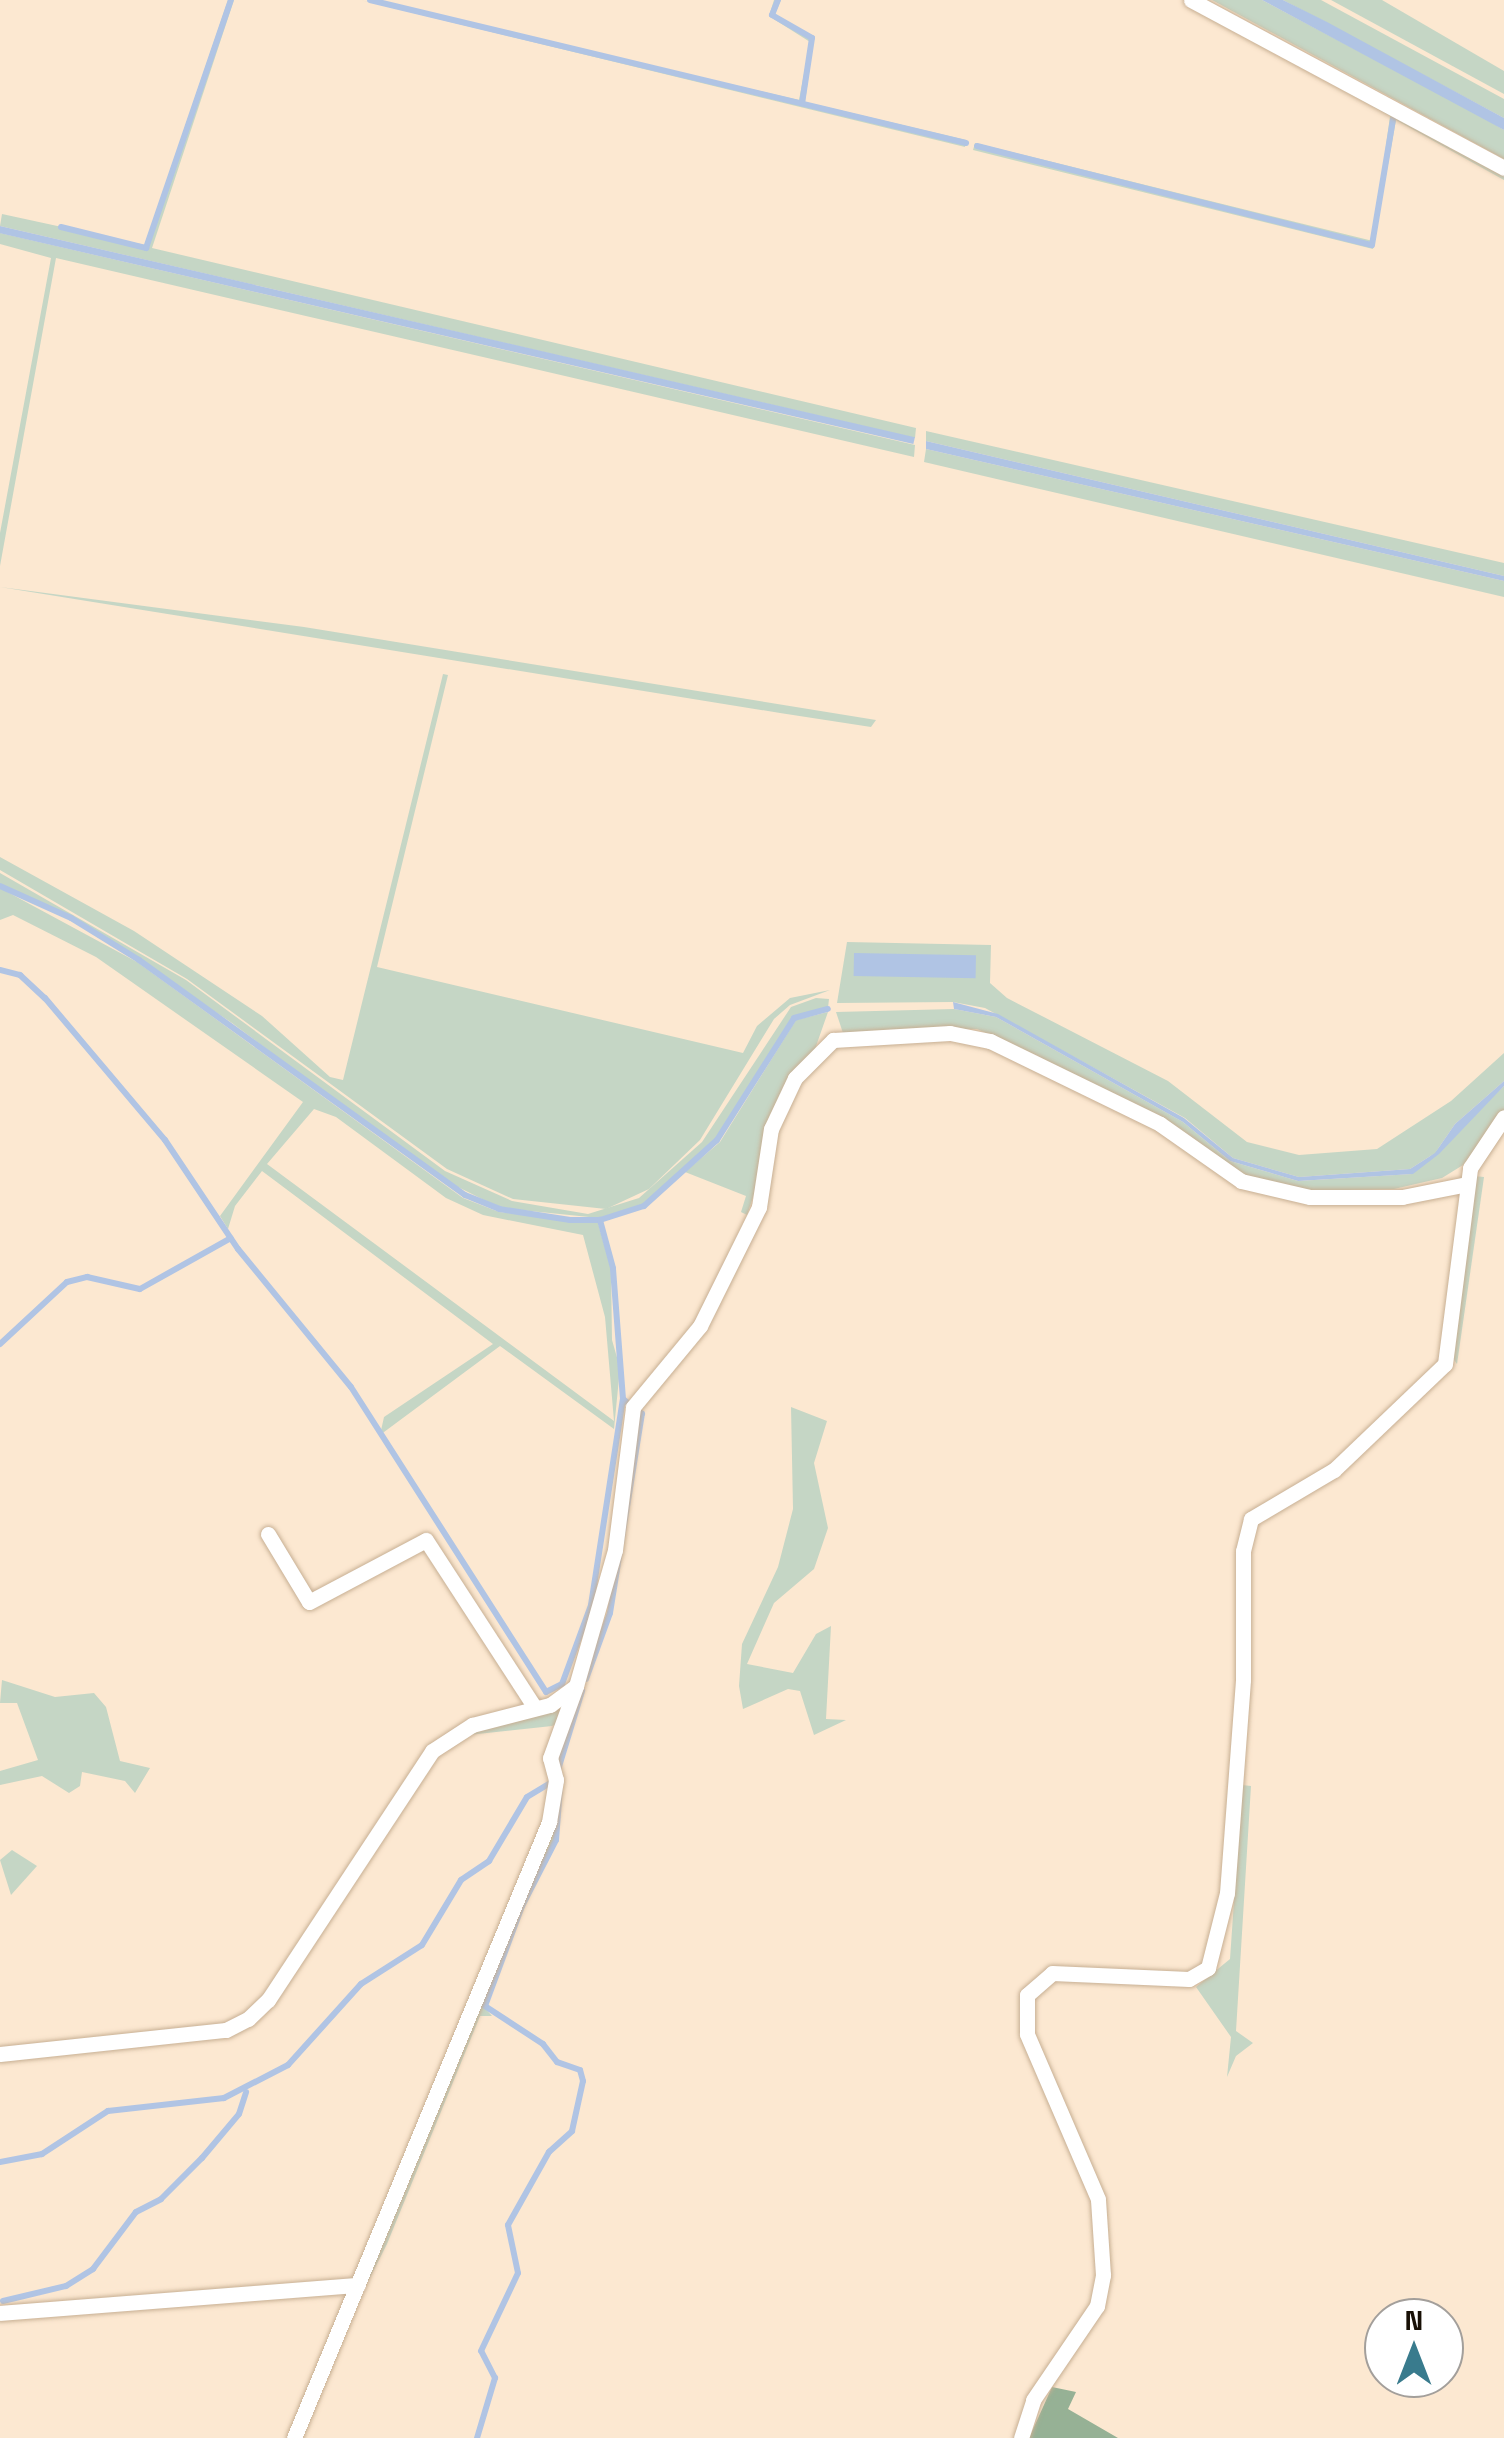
<!DOCTYPE html>
<html>
<head>
<meta charset="utf-8">
<style>
  body { margin:0 }
  #map { position:relative; width:1504px; height:2438px; overflow:hidden; background:#fce8d1; font-family:"Space Grotesk",sans-serif }
  div>[style] { position:absolute }
  [style*='--x'] { left:calc(var(--x)*1px); top:calc(var(--y)*1px); width:calc(var(--w)*1px); rotate:calc(var(--a)*1deg) }
  .green>* { inset:0; background:#c5d6c5 }
  .forest>* { inset:0; background:#96b195 }
  .water>* { inset:0; background:#b0c4e4; transform-origin:0 0 }
  .stream>* { height:6px; margin:-3px; padding:0 3px; transform-origin:3px; border-radius:3px; background:#b0c4e4 }
  .roads { filter:drop-shadow(0 0 2px #c7af93) drop-shadow(0 0 2px #c7af93) }
  .street>* { height:15px; margin:-7.5px; padding:0 7.5px; transform-origin:7.5px; border-radius:7.5px; background:#fff }
  span { translate:-50% -50%; white-space:nowrap; text-align:center; line-height:1.15; -webkit-text-stroke:10px #fff; paint-order:stroke }
  .north { position:absolute; left:1364px; top:2298px; width:100px; height:100px; box-sizing:border-box; background:#fff; border:2px solid #a39f9b; border-radius:50%; rotate:0deg; font-size:28px; font-weight:700; line-height:40px; text-align:center; color:#181006 }
  .north::after { content:''; display:block; margin:auto; width:35px; height:45px; background:#397b8d; clip-path:polygon(50% 0,100% 100%,50% 72%,0 100%) }
</style>
</head>
<body>
<div id="map">
  <div class="green">
    <div style="clip-path:polygon(228px 0,234px 0,152px 248px,916px 428px,915px 438px,0 226px,2px 214px,145px 245px)"></div>
    <div style="clip-path:polygon(360px 0,799px 100px,810px 42px,769px 16px,774px 0,781px 0,775px 14px,814px 38px,805px 102px,966px 140px,965px 147px)"></div>
    <div style="clip-path:polygon(1180px 0,1504px 172px,1504px 180px,1396px 120px,1373px 249px,973px 150px,975px 143px,1373px 241px,1390px 116px)"></div>
    <div style="clip-path:polygon(1212px 0,1262px 0,1481px 116px,1504px 130px,1504px 159px)"></div>
    <div style="clip-path:polygon(1283px 0,1321px 0,1504px 99px,1504px 118px)"></div>
    <div style="clip-path:polygon(1331px 0,1382px 0,1504px 71px,1504px 94px)"></div>
    <div style="clip-path:polygon(0 233px,915px 445px,914px 457px,56px 258px,0 566px,0 533px,51px 258px,0 244px)"></div>
    <div style="clip-path:polygon(926px 431px,1504px 563px,1504px 576px,926px 441px)"></div>
    <div style="clip-path:polygon(926px 449px,1504px 581px,1504px 597px,924px 462px)"></div>
    <div style="clip-path:polygon(0 587px,304px 627px,876px 720px,871px 727px,780px 713px)"></div>
    <div style="clip-path:polygon(443px 674px,448px 675px,377px 967px,743px 1053px,757px 1026px,790px 998px,830px 990px,790px 1005px,774px 1019px,700px 1140px,649px 1189px,606px 1209px,513px 1199px,447px 1169px,187px 979px,0 870px,0 857px,134px 931px,262px 1016px,330px 1077px,343px 1080px)"></div>
    <div style="clip-path:polygon(0 873px,186px 980px,445px 1171px,512px 1201px,588px 1214px,639px 1198px,702px 1142px,791px 1007px,816px 998px,829px 999px,828px 1008px,793px 1017px,716px 1139px,643px 1204px,599px 1218px,500px 1208px,434px 1175px,232px 1023px,72px 916px,0 884px)"></div>
    <div style="clip-path:polygon(evenodd,0 888px,137px 962px,463px 1198px,499px 1212px,598px 1223px,611px 1269px,612px 1340px,620px 1368px,614px 1429px,500px 1346px,380px 1435px,384px 1417px,493px 1344px,262px 1171px,235px 1206px,228px 1229px,220px 1216px,303px 1102px,96px 957px,13px 915px,0 920px,0 888px,314px 1109px,336px 1117px,446px 1198px,483px 1215px,583px 1235px,605px 1317px,614px 1421px,267px 1164px,314px 1109px)"></div>
    <div style="clip-path:polygon(847px 942px,991px 945px,990px 983px,1007px 998px,1168px 1081px,1247px 1142px,1299px 1155px,1377px 1149px,1451px 1101px,1504px 1053px,1504px 1081px,1455px 1124px,1435px 1153px,1410px 1169px,1299px 1177px,1233px 1158px,1185px 1118px,985px 1008px,953px 1002px,837px 1003px)"></div>
    <div style="clip-path:polygon(954px 1009px,996px 1017px,1183px 1122px,1230px 1161px,1298px 1181px,1412px 1174px,1504px 1086px,1504px 1114px,1463px 1165px,1442px 1178px,1394px 1189px,1302px 1191px,1243px 1176px,1038px 1056px,977px 1029px,843px 1033px,836px 1012px)"></div>
    <div style="clip-path:polygon(828px 1012px,815px 1049px,795px 1071px,747px 1215px,741px 1212px,746px 1196px,685px 1172px,720px 1142px,796px 1020px)"></div>
    <div style="clip-path:polygon(1474px 1176px,1484px 1177px,1457px 1364px,1452px 1357px)"></div>
    <div style="clip-path:polygon(791px 1407px,827px 1421px,814px 1463px,828px 1528px,814px 1569px,774px 1603px,747px 1664px,793px 1673px,816px 1634px,831px 1626px,826px 1719px,846px 1720px,814px 1735px,800px 1691px,788px 1689px,743px 1709px,739px 1686px,742px 1644px,778px 1567px,793px 1509px)"></div>
    <div style="clip-path:polygon(2px 1680px,55px 1697px,94px 1693px,106px 1707px,120px 1761px,150px 1768px,135px 1793px,125px 1781px,82px 1772px,80px 1786px,69px 1793px,42px 1776px,0 1785px,0 1771px,38px 1760px,17px 1703px,0 1703px)"></div>
    <div style="clip-path:polygon(561px 1703px,559px 1723px,552px 1726px,459px 1736px)"></div>
    <div style="clip-path:polygon(1242px 1785px,1251px 1786px,1236px 2031px,1253px 2043px,1236px 2056px,1227px 2077px,1231px 2037px,1196px 1987px,1230px 1959px)"></div>
    <div style="clip-path:polygon(559px 1790px,554px 1839px,520px 1905px,483px 2006px,492px 2016px,480px 2016px,387px 2244px,347px 2323px,468px 2035px)"></div>
    <div style="clip-path:polygon(12px 1850px,37px 1866px,11px 1895px,0 1860px)"></div>
  </div>
  <div class="forest">
    <div style="clip-path:polygon(1052px 2387px,1076px 2392px,1068px 2409px,1118px 2438px,1029px 2438px)"></div>
  </div>
  <div class="water">
    <div style="clip-path:polygon(1262px 0,1283px 0,1327px 22px,1504px 118px,1504px 130px)"></div>
    <div style="left:0;top:226px;width:939px;height:7px;rotate:13deg"></div>
    <div style="clip-path:polygon(926px 441px,1504px 576px,1504px 581px,926px 449px)"></div>
    <div style="left:854px;top:953px;width:122px;height:23px;rotate:1deg"></div>
    <div style="clip-path:polygon(953px 1002px,998px 1014px,1184px 1118px,1233px 1158px,1299px 1177px,1410px 1169px,1435px 1153px,1455px 1124px,1504px 1081px,1504px 1086px,1439px 1154px,1413px 1174px,1298px 1181px,1230px 1161px,1183px 1122px,996px 1017px,954px 1009px)"></div>
  </div>
  <div class="stream">
    <div style="--x:370;--y:0;--w:613;--a:13.49"></div>
    <div style="--x:778;--y:0;--w:16;--a:112"></div>
    <div style="--x:772;--y:15;--w:46;--a:29.9"></div>
    <div style="--x:812;--y:38;--w:66;--a:98.7"></div>
    <div style="--x:977;--y:146;--w:407;--a:14.1"></div>
    <div style="--x:1372;--y:245;--w:128;--a:-80.5"></div>
    <div style="--x:61;--y:227;--w:88;--a:13.9"></div>
    <div style="--x:146;--y:248;--w:262;--a:-71.1"></div>
    <div style="--x:0;--y:886;--w:78;--a:24.3"></div>
    <div style="--x:71;--y:918;--w:80;--a:31.7"></div>
    <div style="--x:139;--y:960;--w:402;--a:35.8"></div>
    <div style="--x:465;--y:1195;--w:37;--a:22"></div>
    <div style="--x:499;--y:1209;--w:72;--a:8.8"></div>
    <div style="--x:570;--y:1220;--w:30;--a:0"></div>
    <div style="--x:600;--y:1220;--w:46;--a:-17.7"></div>
    <div style="--x:644;--y:1206;--w:98;--a:-42.1"></div>
    <div style="--x:717;--y:1140;--w:144;--a:-57.7"></div>
    <div style="--x:794;--y:1018;--w:35;--a:-15"></div>
    <div style="--x:0;--y:970;--w:21;--a:14"></div>
    <div style="--x:20;--y:975;--w:34;--a:43"></div>
    <div style="--x:45;--y:998;--w:186;--a:49.8"></div>
    <div style="--x:165;--y:1140;--w:131;--a:56.2"></div>
    <div style="--x:238;--y:1249;--w:178;--a:50.7"></div>
    <div style="--x:351;--y:1387;--w:362;--a:57.4"></div>
    <div style="--x:546;--y:1692;--w:18;--a:-27"></div>
    <div style="--x:562;--y:1684;--w:84;--a:-69.8"></div>
    <div style="--x:591;--y:1605;--w:208;--a:-81.2"></div>
    <div style="--x:0;--y:1344;--w:91;--a:-42.8"></div>
    <div style="--x:67;--y:1282;--w:21;--a:-14"></div>
    <div style="--x:87;--y:1277;--w:54;--a:12.8"></div>
    <div style="--x:140;--y:1289;--w:104;--a:-29.3"></div>
    <div style="--x:586;--y:1679;--w:70;--a:-70"></div>
    <div style="--x:610;--y:1613;--w:202;--a:-80.9"></div>
    <div style="--x:642;--y:1414;--w:24;--a:-142"></div>
    <div style="--x:623;--y:1399;--w:131;--a:-94.4"></div>
    <div style="--x:613;--y:1268;--w:50;--a:-105.2"></div>
    <div style="--x:558;--y:1770;--w:83;--a:-73.1"></div>
    <div style="--x:0;--y:2162;--w:43;--a:-10.8"></div>
    <div style="--x:42;--y:2154;--w:79;--a:-33.1"></div>
    <div style="--x:108;--y:2111;--w:117;--a:-6.4"></div>
    <div style="--x:224;--y:2098;--w:72;--a:-27.3"></div>
    <div style="--x:288;--y:2065;--w:109;--a:-48"></div>
    <div style="--x:361;--y:1984;--w:72;--a:-32.6"></div>
    <div style="--x:422;--y:1945;--w:76;--a:-59"></div>
    <div style="--x:461;--y:1880;--w:34;--a:-34"></div>
    <div style="--x:489;--y:1861;--w:74;--a:-59.3"></div>
    <div style="--x:527;--y:1797;--w:31;--a:-31"></div>
    <div style="--x:3;--y:2301;--w:65;--a:-13.4"></div>
    <div style="--x:66;--y:2286;--w:32;--a:-32"></div>
    <div style="--x:93;--y:2269;--w:71;--a:-53"></div>
    <div style="--x:136;--y:2212;--w:28;--a:-27"></div>
    <div style="--x:161;--y:2199;--w:58;--a:-45"></div>
    <div style="--x:202;--y:2158;--w:57;--a:-49.9"></div>
    <div style="--x:239;--y:2114;--w:23;--a:-72"></div>
    <div style="--x:477;--y:2438;--w:63;--a:-73.3"></div>
    <div style="--x:495;--y:2378;--w:30;--a:-117"></div>
    <div style="--x:481;--y:2351;--w:86;--a:-64.6"></div>
    <div style="--x:518;--y:2273;--w:49;--a:-101.8"></div>
    <div style="--x:508;--y:2225;--w:84;--a:-60.7"></div>
    <div style="--x:549;--y:2152;--w:31;--a:-42"></div>
    <div style="--x:572;--y:2131;--w:51;--a:-77.6"></div>
    <div style="--x:583;--y:2081;--w:11;--a:-105"></div>
    <div style="--x:580;--y:2070;--w:24;--a:-161"></div>
    <div style="--x:557;--y:2062;--w:23;--a:-128"></div>
    <div style="--x:543;--y:2044;--w:69;--a:-146.8"></div>
    <div style="--x:485;--y:2006;--w:107;--a:-69.7"></div>
    <div style="--x:522;--y:1906;--w:74;--a:-62.7"></div>
    <div style="--x:556;--y:1840;--w:53;--a:-85.7"></div>
  </div>
  <div class="roads">
    <div class="street">
      <div style="--x:1191;--y:0;--w:355;--a:28.2"></div>
      <div style="--x:268;--y:1534;--w:79;--a:58.9"></div>
      <div style="--x:309;--y:1602;--w:132;--a:-27.9"></div>
      <div style="--x:426;--y:1540;--w:200;--a:57"></div>
      <div style="--x:0;--y:2054;--w:227;--a:-6.1"></div>
      <div style="--x:226;--y:2030;--w:25;--a:-27"></div>
      <div style="--x:248;--y:2019;--w:28;--a:-44"></div>
      <div style="--x:268;--y:2000;--w:298;--a:-56.6"></div>
      <div style="--x:432;--y:1751;--w:48;--a:-33"></div>
      <div style="--x:472;--y:1725;--w:81;--a:-14.4"></div>
      <div style="--x:550;--y:1705;--w:32;--a:-36"></div>
      <div style="--x:576;--y:1686;--w:141;--a:-74"></div>
      <div style="--x:615;--y:1550;--w:144;--a:-82.8"></div>
      <div style="--x:633;--y:1407;--w:105;--a:-50.4"></div>
      <div style="--x:700;--y:1326;--w:133;--a:-63.6"></div>
      <div style="--x:759;--y:1207;--w:79;--a:-81.3"></div>
      <div style="--x:771;--y:1129;--w:56;--a:-64.8"></div>
      <div style="--x:795;--y:1078;--w:54;--a:-45"></div>
      <div style="--x:833;--y:1040;--w:117;--a:-3.4"></div>
      <div style="--x:950;--y:1033;--w:41;--a:11.3"></div>
      <div style="--x:990;--y:1041;--w:189;--a:26"></div>
      <div style="--x:1160;--y:1124;--w:99;--a:35.1"></div>
      <div style="--x:1241;--y:1181;--w:71;--a:13.1"></div>
      <div style="--x:1310;--y:1197;--w:92;--a:0"></div>
      <div style="--x:1402;--y:1197;--w:66;--a:-11.3"></div>
      <div style="--x:0;--y:2313;--w:359;--a:-4.5"></div>
      <div style="--x:294;--y:2438;--w:667;--a:-67.51"></div>
      <div style="--x:549;--y:1822;--w:43;--a:-80.5"></div>
      <div style="--x:556;--y:1780;--w:23;--a:-105"></div>
      <div style="--x:550;--y:1758;--w:77;--a:-70.1"></div>
      <div style="--x:1021;--y:2438;--w:40;--a:-72"></div>
      <div style="--x:1033;--y:2400;--w:114;--a:-55.8"></div>
      <div style="--x:1097;--y:2306;--w:32;--a:-79"></div>
      <div style="--x:1103;--y:2275;--w:76;--a:-93.8"></div>
      <div style="--x:1098;--y:2199;--w:180;--a:-113.3"></div>
      <div style="--x:1027;--y:2034;--w:39;--a:-90"></div>
      <div style="--x:1027;--y:1995;--w:33;--a:-41"></div>
      <div style="--x:1052;--y:1973;--w:137;--a:2.5"></div>
      <div style="--x:1189;--y:1979;--w:22;--a:-30"></div>
      <div style="--x:1208;--y:1968;--w:77;--a:-75.8"></div>
      <div style="--x:1227;--y:1893;--w:214;--a:-85.7"></div>
      <div style="--x:1243;--y:1680;--w:129;--a:-90"></div>
      <div style="--x:1243;--y:1551;--w:33;--a:-76"></div>
      <div style="--x:1251;--y:1519;--w:96;--a:-30.6"></div>
      <div style="--x:1334;--y:1470;--w:153;--a:-43.7"></div>
      <div style="--x:1445;--y:1364;--w:198;--a:-82.7"></div>
      <div style="--x:1470;--y:1168;--w:61;--a:-56.3"></div>
    </div>
  </div>
  <div class="north">N</div>
</div>
</body>
</html>
